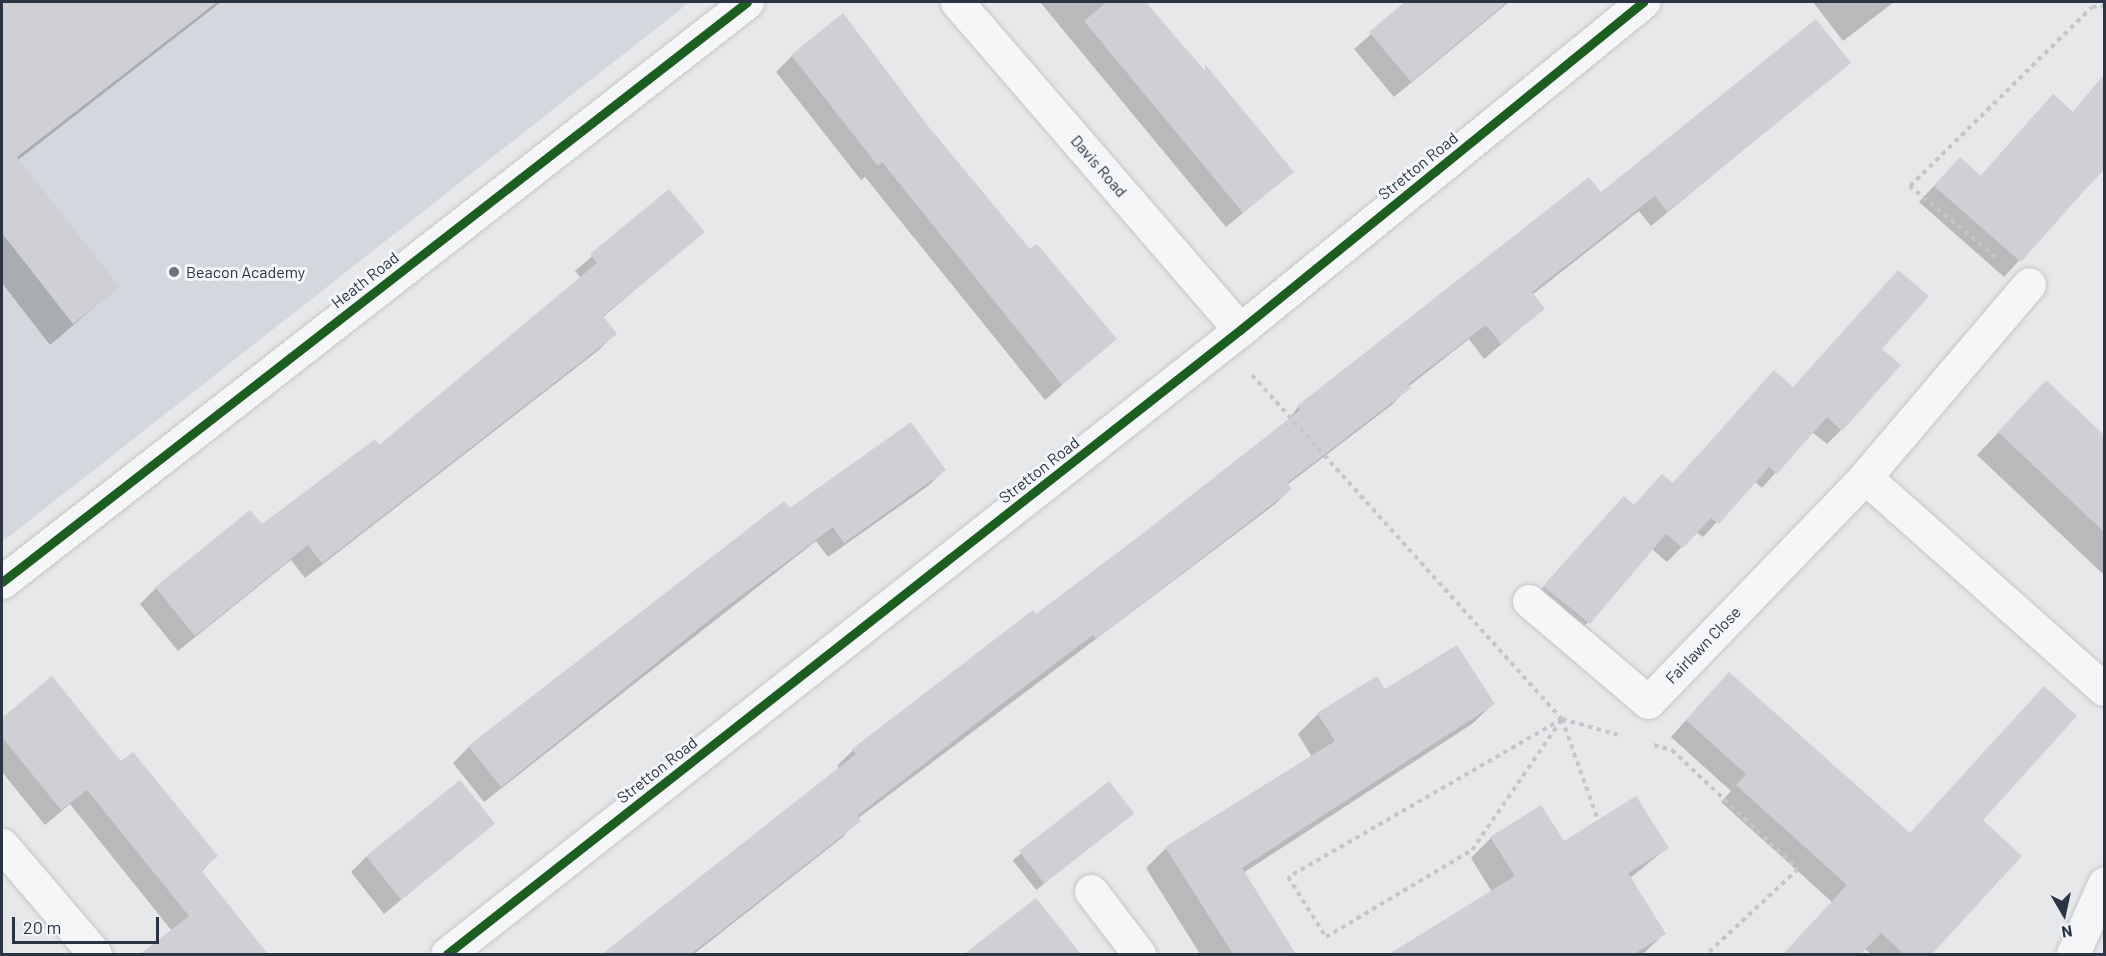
<!DOCTYPE html>
<html>
<head>
<meta charset="utf-8">
<style>
  body { margin:0 }
  #map { position:relative; width:2106px; height:956px; overflow:hidden; background:#e6e8ea; font-family:Barlow,sans-serif }
  div>[style] { position:absolute }
  [style*='--x'] { left:calc(var(--x)*1px); top:calc(var(--y)*1px); width:calc(var(--w)*1px); rotate:calc(var(--a)*1deg) }
  .built>* { inset:0; background:#d4d7dd }
  .shadow>* { inset:0; background:#0003; transform-origin:0 0 }
  .building>* { inset:0; background:#ced0d3; transform-origin:0 0 }
  .path>* { height:4px; margin-top:-2px; transform-origin:0; background:repeating-linear-gradient(90deg,#c5c6ca 0 4.5px,transparent 0 9px) }
  .roads { filter:drop-shadow(0 0 2px #c4c6c8) drop-shadow(0 0 2px #c4c6c8) }
  .minor>* { height:33px; margin:-16.5px; padding:0 16.5px; transform-origin:16.5px; border-radius:16.5px; background:#f5f6f7 }
  .cycleway>* { height:9px; margin:-4.5px; padding:0 4.5px; transform-origin:4.5px; border-radius:4.5px; background:#1b5e20 }
  .dots>* { width:16px; height:16px; translate:-50% -50%; box-sizing:border-box; border:3px solid #f4f6f9; border-radius:50% }
  span { translate:-50% -50%; white-space:nowrap; text-align:center; line-height:1.15; -webkit-text-stroke:6px #f4f6f9; paint-order:stroke }
  .street-label { font-size:16px; color:#2b3445 }
  .poi-label { font-size:16px; color:#2b3445 }
  .left { translate:0 -50%; text-align:left }
  .frame { position:absolute; inset:0; border:3px solid #2b3445; pointer-events:none }
  .north { position:absolute; left:2034px; top:884px; width:60px; height:60px; -webkit-text-stroke:4px #f4f6f9; paint-order:stroke; rotate:171deg; font-size:16px; font-weight:700; line-height:24px; text-align:center; color:#2b3445 }
  .north::after { content:''; display:block; margin:auto; width:21px; height:27px; background:#2b3445; clip-path:polygon(50% 0,100% 100%,50% 72%,0 100%) }
  .scale { position:absolute; left:12px; top:917px; width:147px; height:27px; box-sizing:border-box; border:3px solid #2b3445; border-top:0; padding-left:8px; font-size:18px; line-height:21px; white-space:nowrap; color:#2b3445; -webkit-text-stroke:4px #f4f6f9; paint-order:stroke }
</style>
</head>
<body>
<div id="map">
  <div class="built">
    <div style="clip-path:polygon(2px 2px,690px 2px,2px 542px)"></div>
  </div>
  <div class="shadow">
    <div style="clip-path:polygon(2px 2px,221px 2px,18px 160px,118px 287px,50px 345px,2px 283px)"></div>
    <div style="clip-path:polygon(1040px 2px,1145px 2px,1292px 172px,1226px 227px)"></div>
    <div style="clip-path:polygon(1408px 2px,1509px 2px,1394px 97px,1354px 49px)"></div>
    <div style="clip-path:polygon(1813px 2px,1894px 2px,1843px 41px)"></div>
    <div style="clip-path:polygon(792px 56px,927px 127px,1030px 251px,1115px 339px,1045px 400px,865px 177px,861px 180px,776px 72px)"></div>
    <div style="clip-path:polygon(1849px 63px,1651px 226px,1639px 211px,1532px 295px,1543px 309px,1484px 359px,1469px 339px,1408px 387px,1393px 404px,1287px 485px,1290px 489px,1274px 505px,857px 819px,843px 837px,694px 954px,604px 954px,840px 769px,837px 766px,853px 750px,1143px 535px,1284px 425px,1298px 407px,1600px 194px)"></div>
    <div style="clip-path:polygon(2104px 75px,2104px 169px,2004px 277px,1919px 202px,1944px 175px,1980px 177px,2037px 112px,2072px 113px)"></div>
    <div style="clip-path:polygon(668px 191px,703px 232px,602px 318px,615px 334px,599px 350px,305px 578px,291px 560px,178px 651px,140px 604px,156px 588px,250px 512px,261px 526px,379px 448px,581px 278px,575px 271px)"></div>
    <div style="clip-path:polygon(1880px 349px,1841px 430px,1827px 444px,1812px 432px,1762px 488px,1754px 481px,1703px 537px,1696px 532px,1667px 562px,1652px 549px,1574px 638px,1530px 602px,1609px 513px,1634px 506px,1672px 484px,1774px 372px,1792px 389px)"></div>
    <div style="clip-path:polygon(2046px 382px,2104px 437px,2104px 575px,1977px 455px)"></div>
    <div style="clip-path:polygon(944px 470px,928px 486px,828px 557px,816px 541px,484px 802px,453px 763px,469px 747px,789px 510px)"></div>
    <div style="clip-path:polygon(52px 678px,121px 763px,216px 856px,201px 872px,266px 954px,147px 954px,172px 931px,70px 804px,45px 825px,2px 772px,2px 720px)"></div>
    <div style="clip-path:polygon(1713px 690px,1909px 834px,1981px 820px,2020px 856px,1930px 954px,1871px 954px,1865px 949px,1859px 954px,1784px 954px,1832px 902px,1721px 802px,1731px 791px,1671px 737px)"></div>
    <div style="clip-path:polygon(1384px 691px,1493px 704px,1472px 724px,1243px 873px,1294px 954px,1200px 954px,1146px 868px,1166px 848px,1312px 757px,1298px 734px,1318px 714px)"></div>
    <div style="left:1108px;top:783px;width:38px;height:123px;rotate:51deg"></div>
    <div style="clip-path:polygon(493px 824px,384px 914px,351px 872px,366px 857px)"></div>
    <div style="clip-path:polygon(1491px 838px,1667px 848px,1629px 879px,1664px 934px,1643px 954px,1392px 954px,1492px 892px,1471px 858px)"></div>
    <div style="clip-path:polygon(982px 942px,1069px 942px,1056px 954px,970px 954px)"></div>
  </div>
  <div class="building">
    <div style="clip-path:polygon(2px 2px,217px 2px,17px 157px,120px 287px,73px 324px,2px 233px)"></div>
    <div style="clip-path:polygon(1107px 2px,1146px 2px,1205px 72px,1205px 64px,1294px 172px,1243px 213px,1084px 21px)"></div>
    <div style="clip-path:polygon(1405px 2px,1507px 2px,1411px 82px,1369px 32px)"></div>
    <div style="clip-path:polygon(843px 13px,928px 126px,1030px 249px,1037px 244px,1117px 339px,1062px 385px,882px 162px,878px 166px,791px 55px)"></div>
    <div style="clip-path:polygon(1816px 19px,1851px 63px,1667px 212px,1655px 196px,1532px 292px,1545px 309px,1501px 344px,1486px 325px,1408px 384px,1411px 388px,1287px 483px,1292px 489px,1096px 639px,1093px 635px,987px 715px,857px 816px,861px 821px,691px 954px,602px 954px,856px 754px,852px 749px,1033px 610px,1036px 614px,1142px 534px,1300px 410px,1297px 406px,1589px 177px,1601px 192px)"></div>
    <div style="clip-path:polygon(2104px 75px,2104px 168px,2021px 262px,1934px 186px,1960px 157px,1981px 176px,2053px 94px,2073px 112px)"></div>
    <div style="clip-path:polygon(669px 189px,705px 232px,603px 316px,617px 334px,322px 563px,308px 545px,195px 636px,155px 587px,250px 510px,262px 524px,375px 439px,379px 445px,597px 263px,590px 254px)"></div>
    <div style="clip-path:polygon(1898px 270px,1929px 296px,1882px 349px,1901px 365px,1842px 431px,1827px 417px,1777px 474px,1769px 467px,1719px 524px,1711px 518px,1683px 548px,1666px 534px,1590px 624px,1543px 586px,1624px 496px,1634px 505px,1662px 474px,1673px 483px,1774px 370px,1793px 387px)"></div>
    <div style="clip-path:polygon(2046px 380px,2104px 435px,2104px 532px,1998px 432px)"></div>
    <div style="clip-path:polygon(911px 422px,946px 470px,844px 543px,833px 527px,723px 609px,501px 787px,468px 746px,784px 501px,790px 508px)"></div>
    <div style="clip-path:polygon(1457px 645px,1495px 704px,1242px 868px,1296px 954px,1233px 954px,1165px 847px,1335px 741px,1317px 713px,1377px 676px,1385px 689px)"></div>
    <div style="clip-path:polygon(1729px 672px,1910px 833px,2044px 686px,2077px 716px,1983px 820px,2022px 856px,1932px 954px,1904px 954px,1881px 933px,1861px 954px,1783px 954px,1847px 885px,1736px 785px,1746px 774px,1686px 720px)"></div>
    <div style="clip-path:polygon(52px 676px,121px 761px,133px 752px,218px 856px,201px 870px,268px 954px,140px 954px,189px 916px,87px 790px,61px 810px,2px 737px,2px 718px)"></div>
    <div style="left:460px;top:780px;width:56px;height:121px;rotate:51deg"></div>
    <div style="left:1109px;top:781px;width:41px;height:114px;rotate:52deg"></div>
    <div style="clip-path:polygon(1636px 796px,1669px 848px,1628px 873px,1666px 934px,1634px 954px,1389px 954px,1515px 876px,1490px 837px,1541px 805px,1564px 841px)"></div>
    <div style="clip-path:polygon(1036px 898px,1081px 954px,964px 954px)"></div>
  </div>
  <div class="path">
    <div style="--x:1996;--y:257;--w:112;--a:-140.5"></div>
    <div style="--x:1910;--y:186;--w:255;--a:-44.5"></div>
    <div style="--x:2092;--y:7;--w:12;--a:-5"></div>
    <div style="--x:1252;--y:375;--w:463;--a:48"></div>
    <div style="--x:1562;--y:719;--w:58;--a:15.9"></div>
    <div style="--x:1562;--y:719;--w:316;--a:150"></div>
    <div style="--x:1288;--y:877;--w:71;--a:57.7"></div>
    <div style="--x:1326;--y:937;--w:170;--a:-30.8"></div>
    <div style="--x:1472;--y:850;--w:159;--a:-55.5"></div>
    <div style="--x:1562;--y:719;--w:107;--a:70.4"></div>
    <div style="--x:1654;--y:745;--w:19;--a:16"></div>
    <div style="--x:1672;--y:750;--w:173;--a:43.4"></div>
    <div style="--x:1798;--y:869;--w:125;--a:137"></div>
  </div>
  <div class="roads">
    <div class="minor">
      <div style="--x:957;--y:2;--w:433;--a:49.2"></div>
      <div style="--x:1865;--y:477;--w:319;--a:41.6"></div>
      <div style="--x:2;--y:582;--w:944;--a:-37.9"></div>
      <div style="--x:1529;--y:601;--w:156;--a:40.3"></div>
      <div style="--x:1648;--y:702;--w:313;--a:-46"></div>
      <div style="--x:1865;--y:477;--w:253;--a:-49.6"></div>
      <div style="--x:2;--y:845;--w:143;--a:49.5"></div>
      <div style="--x:1091;--y:891;--w:79;--a:52.7"></div>
      <div style="--x:447;--y:954;--w:1009;--a:-38.2"></div>
      <div style="--x:1240;--y:330;--w:520;--a:-39.14"></div>
      <div style="--x:2073;--y:954;--w:77;--a:-66.1"></div>
    </div>
  </div>
  <div class="cycleway">
    <div style="--x:2;--y:582;--w:944;--a:-37.9"></div>
    <div style="--x:447;--y:954;--w:1009;--a:-38.2"></div>
    <div style="--x:1240;--y:330;--w:520;--a:-39.14"></div>
  </div>
  <div class="dots">
    <div style="left:174px;top:272px;background:#6c737f"></div>
  </div>
  <div class="street-label">
    <span style="left:1099px;top:166px;rotate:49deg">Davis Road</span>
    <span style="left:1418px;top:166px;rotate:-39deg">Stretton Road</span>
    <span style="left:365px;top:280px;rotate:-38deg">Heath Road</span>
    <span style="left:1039px;top:470px;rotate:-38deg">Stretton Road</span>
    <span style="left:1703px;top:645px;rotate:-46deg">Fairlawn Close</span>
    <span style="left:657px;top:770px;rotate:-38deg">Stretton Road</span>
  </div>
  <div class="poi-label">
    <span class="left" style="left:186px;top:272px">Beacon Academy</span>
  </div>
  <div class="frame"></div>
  <div class="north">N</div>
  <div class="scale">20 m</div>
</div>
</body>
</html>
